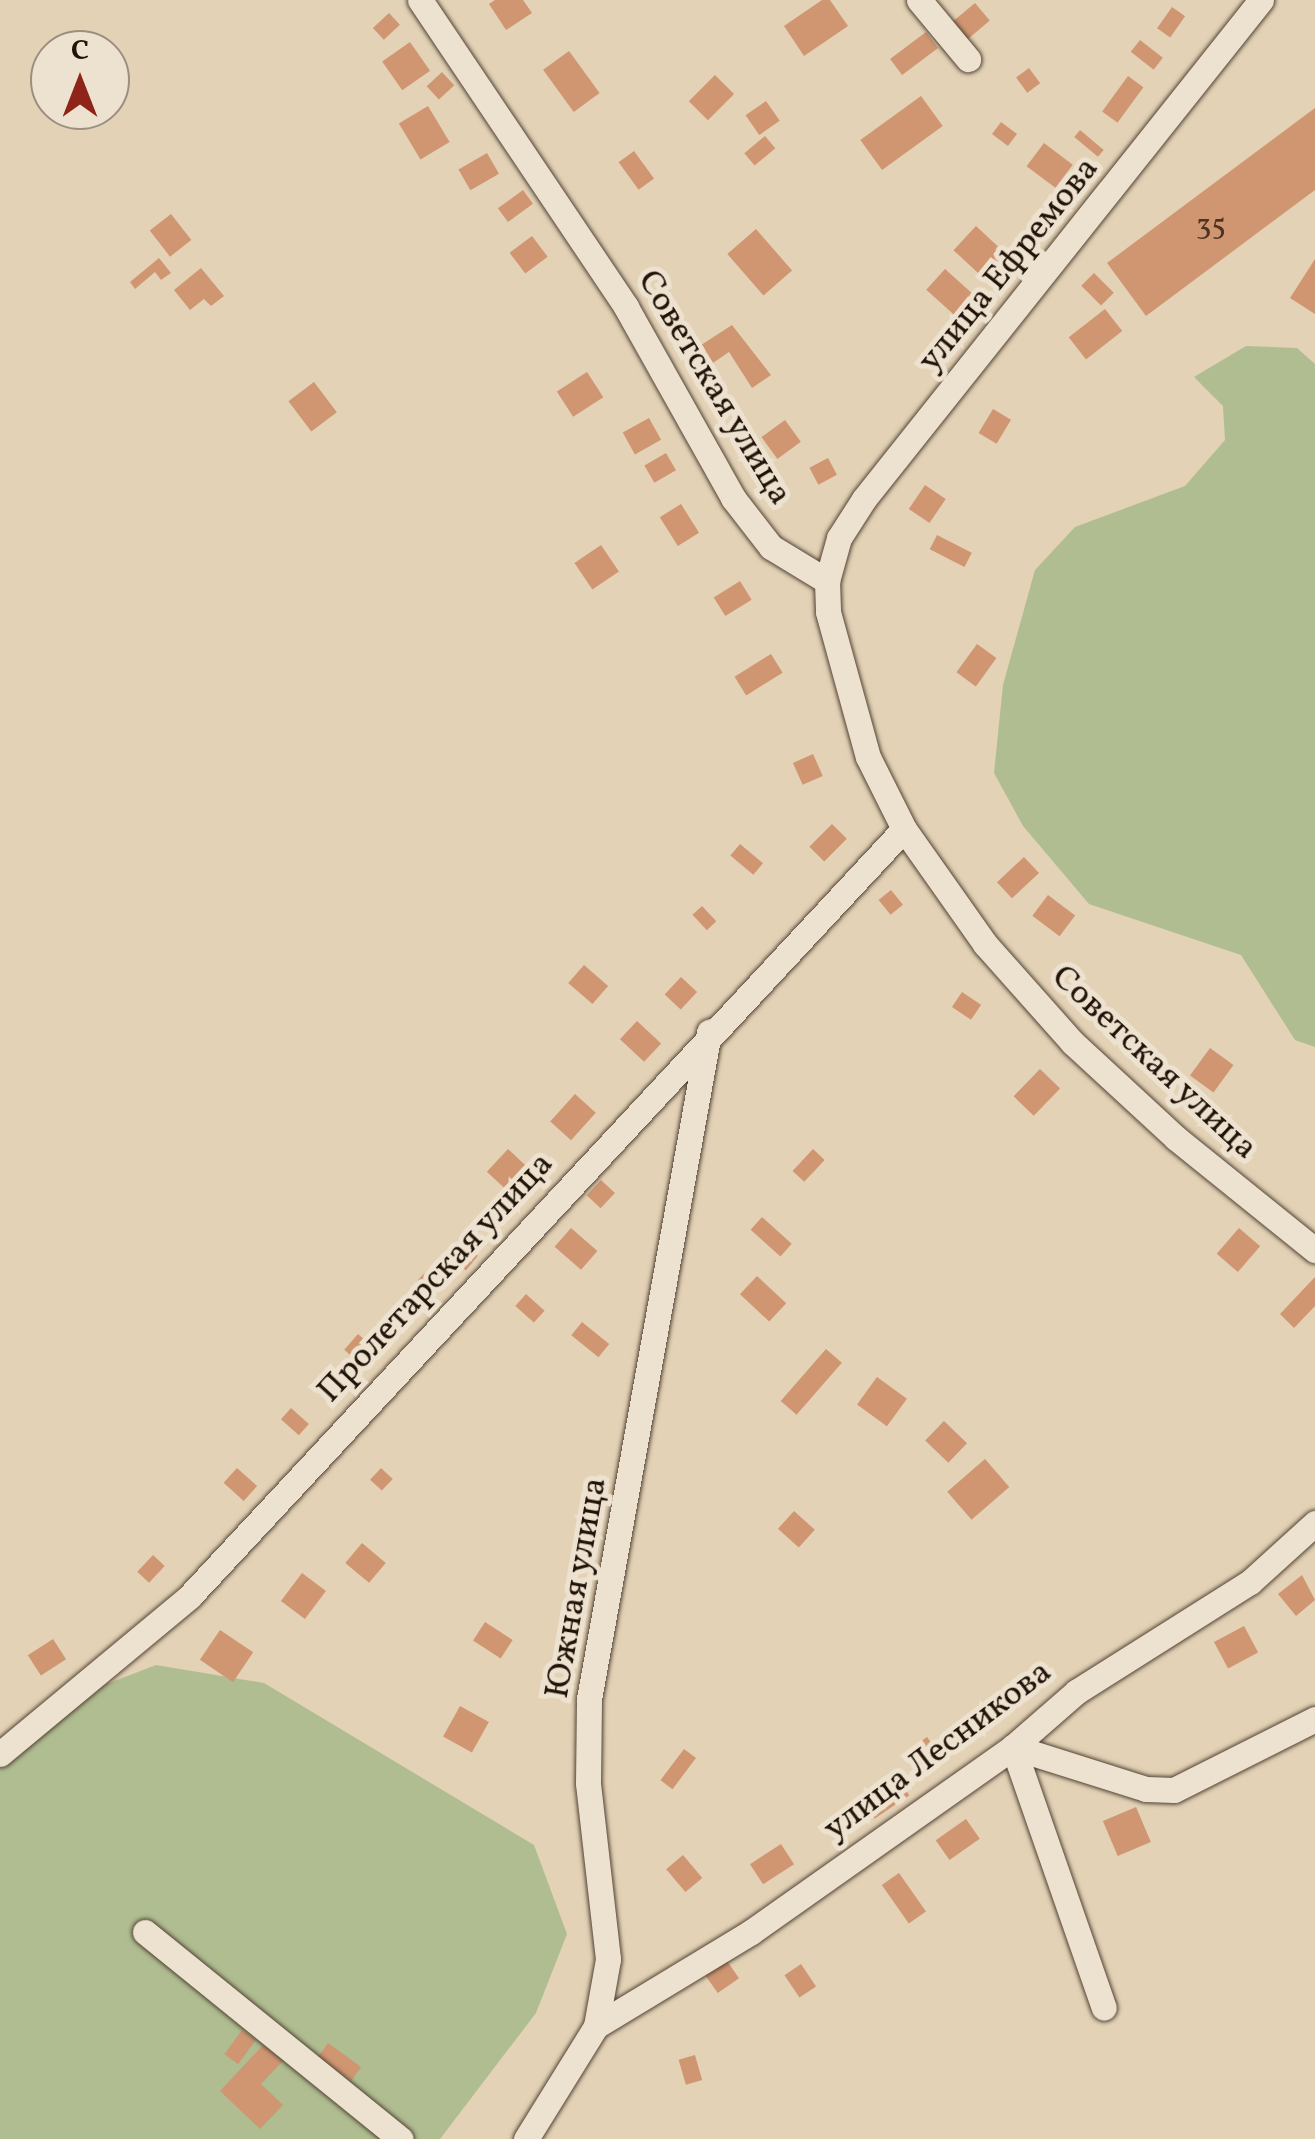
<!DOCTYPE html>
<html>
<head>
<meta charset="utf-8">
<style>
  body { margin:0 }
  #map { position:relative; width:1315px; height:2139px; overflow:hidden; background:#e3d2b6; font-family:Vollkorn,serif }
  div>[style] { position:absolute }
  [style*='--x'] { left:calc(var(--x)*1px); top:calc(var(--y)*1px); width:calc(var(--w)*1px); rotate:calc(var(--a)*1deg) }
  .green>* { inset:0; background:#afbd91 }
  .building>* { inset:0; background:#d09672; transform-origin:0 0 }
  .roads { filter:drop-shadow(0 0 2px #524334) drop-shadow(0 0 2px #524334) }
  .minor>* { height:25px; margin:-12.5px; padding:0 12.5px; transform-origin:12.5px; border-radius:12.5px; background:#ede2d0 }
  span { translate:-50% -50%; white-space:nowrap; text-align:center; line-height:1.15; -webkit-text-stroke:10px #ede2d0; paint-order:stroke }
  .number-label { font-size:30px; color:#4d3422 }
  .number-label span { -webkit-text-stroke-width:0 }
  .street-label { font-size:35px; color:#211308 }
  .north { position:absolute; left:30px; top:30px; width:100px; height:100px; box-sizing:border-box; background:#ede2d0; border:2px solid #9b8f80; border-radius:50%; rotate:0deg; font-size:28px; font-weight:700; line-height:40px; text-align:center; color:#211308 }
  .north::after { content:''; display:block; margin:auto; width:35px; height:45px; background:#8f2418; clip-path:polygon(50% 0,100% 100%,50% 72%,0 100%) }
</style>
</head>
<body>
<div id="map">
  <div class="green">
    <div style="clip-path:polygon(1246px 346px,1297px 348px,1315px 364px,1315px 1047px,1295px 1040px,1241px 955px,1089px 904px,1023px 826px,994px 773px,1003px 685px,1035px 570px,1075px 527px,1185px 486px,1225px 440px,1223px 406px,1194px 377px)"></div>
    <div style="clip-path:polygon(156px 1665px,264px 1683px,534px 1845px,567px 1934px,536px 2013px,440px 2139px,0 2139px,0 1737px,81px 1694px)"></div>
  </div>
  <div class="building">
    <div style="clip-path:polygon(495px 0,523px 0,532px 13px,506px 30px,489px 4px)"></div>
    <div style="clip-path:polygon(822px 0,830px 0,848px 26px,804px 56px,784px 26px)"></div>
    <div style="left:975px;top:3px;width:23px;height:32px;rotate:50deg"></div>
    <div style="left:1172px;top:7px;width:16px;height:26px;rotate:35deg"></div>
    <div style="left:389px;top:13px;width:16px;height:22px;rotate:47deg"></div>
    <div style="left:926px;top:32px;width:20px;height:45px;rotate:53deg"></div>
    <div style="left:1140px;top:40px;width:29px;height:15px;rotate:38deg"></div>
    <div style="left:410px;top:42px;width:35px;height:34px;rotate:55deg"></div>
    <div style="left:569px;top:51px;width:52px;height:32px;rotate:54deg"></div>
    <div style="left:1029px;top:68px;width:19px;height:16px;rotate:54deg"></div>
    <div style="left:442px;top:72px;width:18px;height:21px;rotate:47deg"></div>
    <div style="left:715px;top:75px;width:27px;height:37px;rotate:45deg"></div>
    <div style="left:1128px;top:76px;width:19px;height:44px;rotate:36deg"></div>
    <div style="left:921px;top:96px;width:37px;height:75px;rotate:54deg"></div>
    <div style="left:766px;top:101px;width:24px;height:25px;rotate:55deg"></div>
    <div style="left:428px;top:106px;width:42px;height:34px;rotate:59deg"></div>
    <div style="clip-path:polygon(1315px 108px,1315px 190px,1146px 316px,1107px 263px)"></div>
    <div style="left:1001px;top:122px;width:20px;height:15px;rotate:37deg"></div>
    <div style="left:1080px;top:130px;width:31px;height:9px;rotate:40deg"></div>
    <div style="left:765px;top:136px;width:16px;height:27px;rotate:50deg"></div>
    <div style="left:1044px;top:143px;width:36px;height:29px;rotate:37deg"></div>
    <div style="left:634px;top:151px;width:34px;height:19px;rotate:54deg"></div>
    <div style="left:487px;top:153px;width:24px;height:33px;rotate:60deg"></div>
    <div style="left:523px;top:190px;width:17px;height:31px;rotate:54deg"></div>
    <div style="left:171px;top:214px;width:33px;height:27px;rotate:52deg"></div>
    <div style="left:976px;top:226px;width:60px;height:33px;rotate:43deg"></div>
    <div style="left:756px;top:229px;width:55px;height:38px;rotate:49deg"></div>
    <div style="left:532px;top:236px;width:26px;height:28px;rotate:53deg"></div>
    <div style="clip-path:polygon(159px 258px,171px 273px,161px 280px,155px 272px,135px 289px,130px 282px)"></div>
    <div style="clip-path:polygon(1315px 259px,1315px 314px,1290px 298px)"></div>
    <div style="clip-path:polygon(201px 268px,224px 296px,211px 306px,204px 299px,190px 310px,174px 290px)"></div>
    <div style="left:945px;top:269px;width:43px;height:28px;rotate:42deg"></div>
    <div style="left:1094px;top:273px;width:28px;height:18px;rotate:45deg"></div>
    <div style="left:1105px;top:309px;width:28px;height:46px;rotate:52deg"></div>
    <div style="clip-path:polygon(732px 325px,771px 375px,752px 388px,729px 352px,710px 365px,698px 347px)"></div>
    <div style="left:587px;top:372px;width:30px;height:36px;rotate:57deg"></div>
    <div style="left:314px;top:382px;width:38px;height:32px;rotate:53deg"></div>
    <div style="left:993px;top:409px;width:21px;height:28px;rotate:31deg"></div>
    <div style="left:649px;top:418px;width:25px;height:30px;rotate:61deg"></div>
    <div style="left:785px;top:420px;width:27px;height:29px;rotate:54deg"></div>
    <div style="left:666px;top:453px;width:20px;height:25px;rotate:60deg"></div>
    <div style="left:828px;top:458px;width:19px;height:21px;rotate:62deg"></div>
    <div style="left:925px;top:485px;width:25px;height:29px;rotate:34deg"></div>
    <div style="left:681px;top:504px;width:34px;height:25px;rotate:58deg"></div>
    <div style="left:937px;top:535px;width:39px;height:16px;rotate:27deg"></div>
    <div style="left:601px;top:545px;width:32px;height:32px;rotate:56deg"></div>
    <div style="left:740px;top:581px;width:22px;height:31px;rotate:58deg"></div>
    <div style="left:977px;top:644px;width:24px;height:35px;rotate:36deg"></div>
    <div style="left:771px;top:654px;width:22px;height:43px;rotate:58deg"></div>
    <div style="left:813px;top:754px;width:24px;height:22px;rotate:66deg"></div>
    <div style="left:832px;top:824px;width:21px;height:32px;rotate:45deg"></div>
    <div style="left:740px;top:844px;width:30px;height:15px;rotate:40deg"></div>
    <div style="left:1024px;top:857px;width:22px;height:37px;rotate:47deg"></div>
    <div style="left:891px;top:890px;width:19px;height:16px;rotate:51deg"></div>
    <div style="left:1048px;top:895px;width:34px;height:26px;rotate:37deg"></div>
    <div style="left:702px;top:906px;width:21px;height:13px;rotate:47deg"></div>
    <div style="left:584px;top:965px;width:32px;height:24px;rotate:41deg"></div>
    <div style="left:681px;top:977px;width:22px;height:24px;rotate:43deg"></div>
    <div style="left:962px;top:992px;width:23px;height:18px;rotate:34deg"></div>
    <div style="left:637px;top:1021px;width:33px;height:25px;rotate:43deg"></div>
    <div style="left:1210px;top:1048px;width:29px;height:34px;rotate:36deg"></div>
    <div style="left:1040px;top:1069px;width:28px;height:38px;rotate:44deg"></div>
    <div style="left:575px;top:1094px;width:28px;height:37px;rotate:42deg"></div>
    <div style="left:508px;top:1149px;width:37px;height:31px;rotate:43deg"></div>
    <div style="left:813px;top:1149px;width:16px;height:30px;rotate:43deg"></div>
    <div style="left:601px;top:1180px;width:19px;height:21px;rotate:43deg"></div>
    <div style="left:762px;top:1217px;width:40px;height:17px;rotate:42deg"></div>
    <div style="left:571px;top:1228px;width:35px;height:25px;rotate:41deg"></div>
    <div style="left:1239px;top:1228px;width:28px;height:34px;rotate:41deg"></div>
    <div style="left:467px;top:1247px;width:14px;height:19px;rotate:39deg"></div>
    <div style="left:431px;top:1266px;width:18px;height:22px;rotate:43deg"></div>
    <div style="left:757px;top:1276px;width:40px;height:25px;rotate:43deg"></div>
    <div style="clip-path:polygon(1315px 1277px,1315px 1306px,1294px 1328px,1280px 1314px)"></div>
    <div style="left:526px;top:1294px;width:25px;height:16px;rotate:42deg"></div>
    <div style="left:582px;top:1322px;width:35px;height:17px;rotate:39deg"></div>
    <div style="left:358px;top:1334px;width:23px;height:21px;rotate:41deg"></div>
    <div style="left:826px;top:1349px;width:21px;height:69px;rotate:41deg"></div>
    <div style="left:877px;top:1377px;width:37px;height:34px;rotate:36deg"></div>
    <div style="left:291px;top:1408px;width:24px;height:15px;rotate:42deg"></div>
    <div style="left:944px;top:1421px;width:32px;height:27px;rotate:44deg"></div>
    <div style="left:985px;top:1459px;width:37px;height:50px;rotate:49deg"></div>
    <div style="left:237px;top:1468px;width:27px;height:20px;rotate:42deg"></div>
    <div style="left:381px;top:1468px;width:16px;height:16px;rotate:43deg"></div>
    <div style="left:794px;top:1511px;width:28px;height:24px;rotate:42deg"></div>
    <div style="left:362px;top:1543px;width:31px;height:26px;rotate:40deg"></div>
    <div style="left:153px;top:1555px;width:16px;height:23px;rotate:43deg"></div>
    <div style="left:302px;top:1573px;width:30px;height:35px;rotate:37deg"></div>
    <div style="clip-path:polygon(1302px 1575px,1315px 1600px,1296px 1616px,1278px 1594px)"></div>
    <div style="left:485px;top:1622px;width:33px;height:22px;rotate:33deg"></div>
    <div style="left:1244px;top:1626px;width:30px;height:34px;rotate:62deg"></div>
    <div style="left:220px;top:1630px;width:40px;height:36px;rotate:34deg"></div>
    <div style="left:53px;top:1639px;width:24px;height:30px;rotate:57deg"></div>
    <div style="left:460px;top:1706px;width:33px;height:35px;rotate:29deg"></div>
    <div style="left:927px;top:1737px;width:24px;height:28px;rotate:55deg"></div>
    <div style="left:684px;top:1749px;width:15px;height:39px;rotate:37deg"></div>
    <div style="left:897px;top:1777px;width:22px;height:42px;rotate:56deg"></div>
    <div style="left:1136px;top:1807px;width:38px;height:36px;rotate:67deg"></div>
    <div style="left:966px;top:1819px;width:24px;height:37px;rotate:55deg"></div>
    <div style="left:781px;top:1844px;width:24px;height:37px;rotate:57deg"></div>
    <div style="left:683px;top:1855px;width:30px;height:22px;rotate:50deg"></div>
    <div style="left:899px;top:1873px;width:47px;height:21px;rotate:55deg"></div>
    <div style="left:727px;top:1961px;width:21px;height:26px;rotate:55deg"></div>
    <div style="left:801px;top:1964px;width:27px;height:20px;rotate:56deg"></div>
    <div style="left:242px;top:2030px;width:17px;height:30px;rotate:36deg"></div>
    <div style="left:328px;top:2043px;width:41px;height:17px;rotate:36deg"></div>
    <div style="clip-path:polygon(264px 2044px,283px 2061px,261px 2084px,283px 2105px,260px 2129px,220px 2091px)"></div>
    <div style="left:695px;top:2055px;width:26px;height:17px;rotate:74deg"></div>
  </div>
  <div class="roads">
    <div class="minor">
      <div style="--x:420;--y:0;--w:370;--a:56.1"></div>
      <div style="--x:626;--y:307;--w:219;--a:60.7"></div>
      <div style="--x:733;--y:498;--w:62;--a:52.2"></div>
      <div style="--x:771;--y:547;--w:66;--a:31.3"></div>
      <div style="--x:919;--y:0;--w:77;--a:50.3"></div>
      <div style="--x:1261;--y:0;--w:638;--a:128.51"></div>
      <div style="--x:864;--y:499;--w:46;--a:122.7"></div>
      <div style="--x:839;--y:538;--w:45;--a:105.6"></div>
      <div style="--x:827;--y:581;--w:31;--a:88"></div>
      <div style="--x:828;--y:612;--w:150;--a:74.6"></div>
      <div style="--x:868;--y:757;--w:80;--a:63.4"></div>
      <div style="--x:904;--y:829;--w:141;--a:54.8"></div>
      <div style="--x:985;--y:944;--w:132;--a:48.4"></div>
      <div style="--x:1073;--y:1043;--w:140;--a:42.7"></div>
      <div style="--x:1176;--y:1138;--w:179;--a:38.9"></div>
      <div style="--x:1013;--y:1747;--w:139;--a:17.5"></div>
      <div style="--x:1146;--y:1789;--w:28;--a:2"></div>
      <div style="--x:1174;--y:1790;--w:158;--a:-26.7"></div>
      <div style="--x:1013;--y:1747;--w:276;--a:70.8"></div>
      <div style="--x:0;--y:1754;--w:246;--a:-39.7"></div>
      <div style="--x:189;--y:1597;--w:1049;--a:-47.05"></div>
      <div style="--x:145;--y:1932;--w:329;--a:39"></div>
      <div style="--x:596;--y:2026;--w:181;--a:-31.2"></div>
      <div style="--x:751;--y:1932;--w:321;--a:-35.2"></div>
      <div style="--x:1013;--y:1747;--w:84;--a:-41.1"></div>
      <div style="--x:1076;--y:1692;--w:206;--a:-32.3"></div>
      <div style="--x:1250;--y:1582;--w:88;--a:-42.2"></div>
      <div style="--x:526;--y:2139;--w:133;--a:-58.2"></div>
      <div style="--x:596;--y:2026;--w:68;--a:-79.8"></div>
      <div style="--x:608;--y:1959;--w:177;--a:-96.5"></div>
      <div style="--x:588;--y:1783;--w:84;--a:-89.3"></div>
      <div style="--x:589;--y:1699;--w:678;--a:-79.8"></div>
    </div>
  </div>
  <div class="number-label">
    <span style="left:1211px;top:226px">35</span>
  </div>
  <div class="street-label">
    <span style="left:1009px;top:265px;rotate:-51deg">улица Ефремова</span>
    <span style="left:714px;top:388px;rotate:59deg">Советская улица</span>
    <span style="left:1154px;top:1063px;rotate:43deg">Советская улица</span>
    <span style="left:436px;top:1278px;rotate:-47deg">Пролетарская улица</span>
    <span style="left:577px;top:1588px;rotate:-80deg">Южная улица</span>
    <span style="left:938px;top:1751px;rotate:-37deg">улица Лесникова</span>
  </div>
  <div class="north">С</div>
</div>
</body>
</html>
